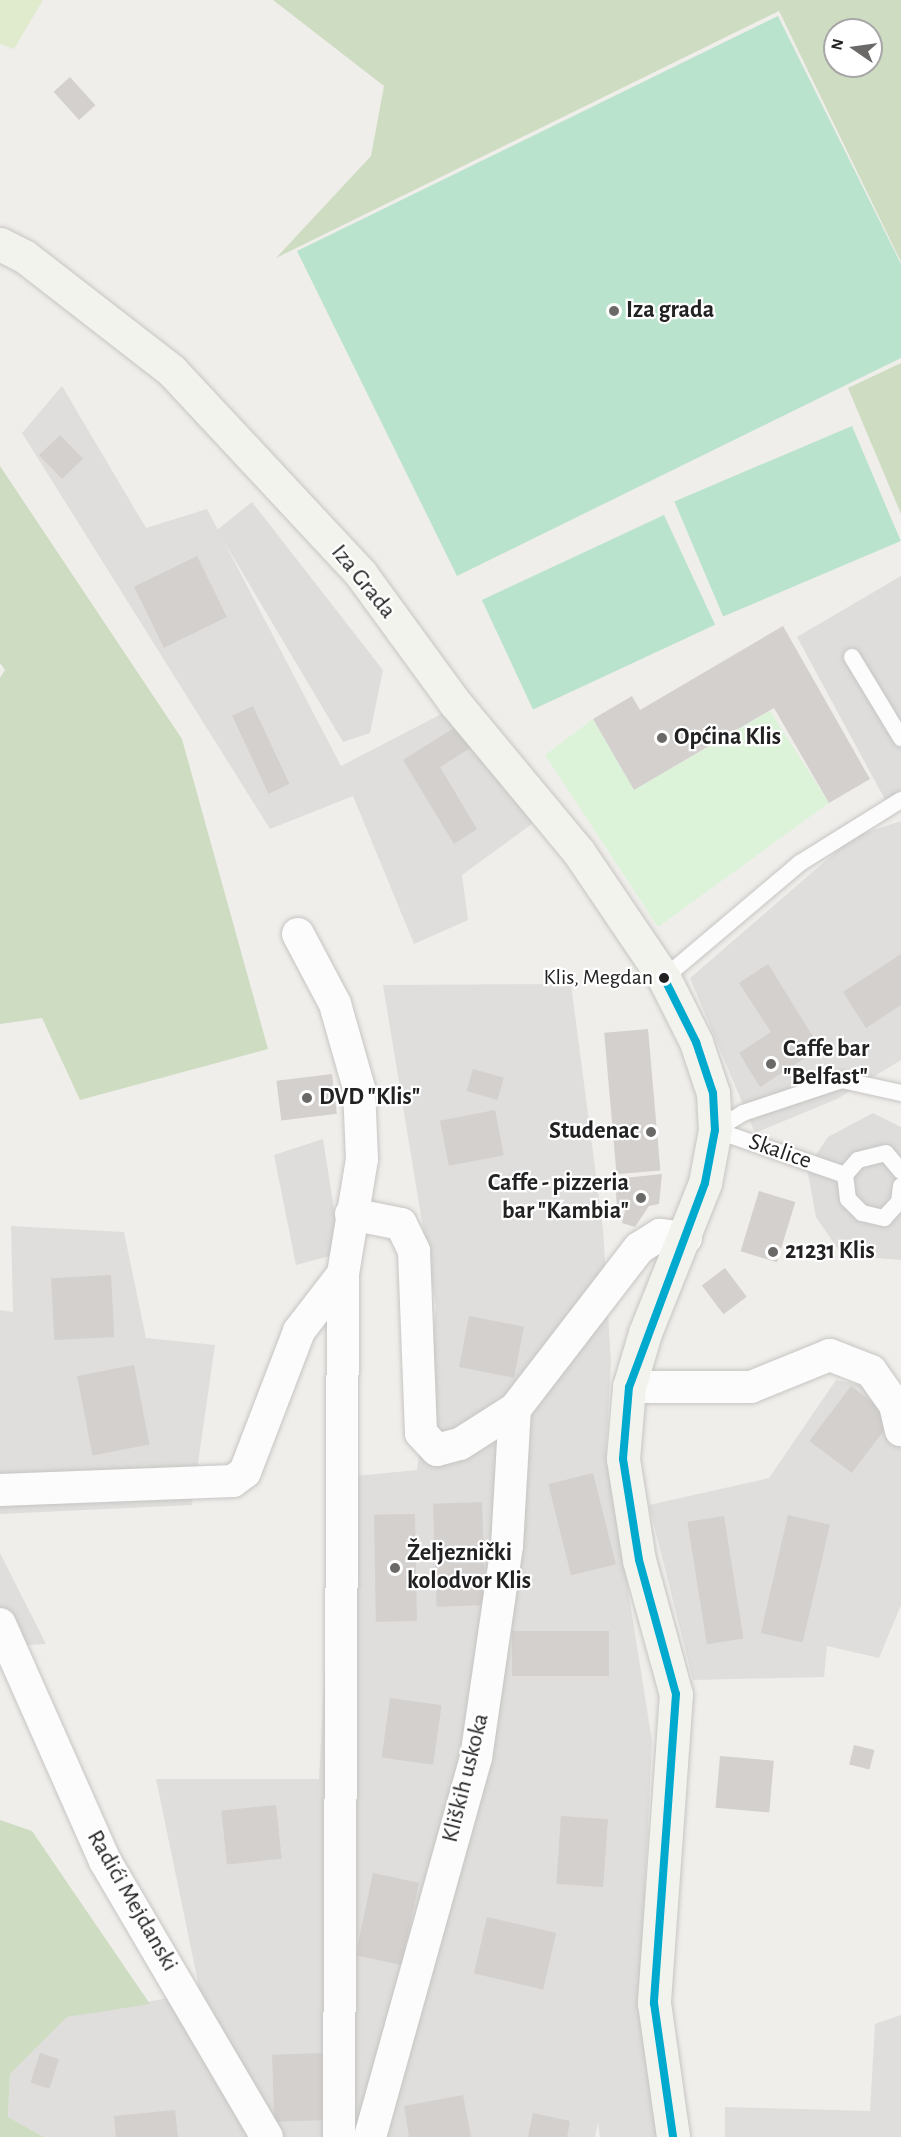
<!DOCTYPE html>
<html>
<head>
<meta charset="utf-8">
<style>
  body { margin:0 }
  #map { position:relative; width:901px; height:2137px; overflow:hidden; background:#f0eeeb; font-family:"Alegreya Sans",sans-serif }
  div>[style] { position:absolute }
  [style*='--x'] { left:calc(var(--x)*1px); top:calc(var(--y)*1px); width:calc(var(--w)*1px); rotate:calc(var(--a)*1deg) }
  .residential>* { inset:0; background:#dfdedc }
  .grass>* { inset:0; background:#e0eacd }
  .forest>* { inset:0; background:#cedcc2 }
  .park>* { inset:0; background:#dcf3d9 }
  .pitch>* { inset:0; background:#bae3cd; transform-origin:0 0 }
  .parking>* { inset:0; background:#dedddc }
  .building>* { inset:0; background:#d3d0ce; transform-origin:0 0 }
  .roads { filter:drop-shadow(0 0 2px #c6c5c3) drop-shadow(0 0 2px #c6c5c3) }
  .lane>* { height:16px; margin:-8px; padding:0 8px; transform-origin:8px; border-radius:8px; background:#fdfcfc }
  .street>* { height:32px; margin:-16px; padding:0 16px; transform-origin:16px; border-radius:16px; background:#fdfcfc }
  .secondary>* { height:33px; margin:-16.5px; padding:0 16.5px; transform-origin:16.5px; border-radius:16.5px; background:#f3f3ed }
  .bus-1>* { height:8px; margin:-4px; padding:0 4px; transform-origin:4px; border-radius:4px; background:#00a9ce }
  .dots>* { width:16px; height:16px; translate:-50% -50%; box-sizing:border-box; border:3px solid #fff; border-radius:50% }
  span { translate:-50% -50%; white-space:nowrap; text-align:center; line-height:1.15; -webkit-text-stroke:4.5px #fff; paint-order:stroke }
  .bus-label { font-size:22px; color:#222 }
  .right { translate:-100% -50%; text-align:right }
  .poi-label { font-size:24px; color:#222; font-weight:700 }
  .left { translate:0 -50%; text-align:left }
  .street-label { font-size:24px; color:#222 }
  .north { position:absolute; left:823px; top:18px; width:60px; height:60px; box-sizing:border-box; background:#fff; border:2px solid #a7a7a7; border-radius:50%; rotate:283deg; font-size:16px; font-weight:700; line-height:24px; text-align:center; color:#222 }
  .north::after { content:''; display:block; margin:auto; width:21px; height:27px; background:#6a6968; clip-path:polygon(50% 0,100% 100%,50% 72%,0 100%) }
</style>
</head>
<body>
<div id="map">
  <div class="residential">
    <div style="clip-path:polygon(62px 386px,146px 528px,207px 509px,341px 766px,451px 709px,540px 818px,462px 875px,468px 920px,414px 944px,353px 796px,270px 829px,22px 433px)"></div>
    <div style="clip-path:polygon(901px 821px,901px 1060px,837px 1099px,755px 1133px,690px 978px,853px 837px)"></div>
    <div style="clip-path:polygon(571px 984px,603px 1229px,611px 1363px,606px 1450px,652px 1741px,641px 1970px,659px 2137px,600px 2137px,598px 2123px,595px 2137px,44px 2137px,8px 2117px,10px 2074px,67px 2017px,200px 1992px,156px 1779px,319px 1779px,335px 1478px,417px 1470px,436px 1307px,383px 985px)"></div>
    <div style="clip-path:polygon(11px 1226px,124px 1232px,146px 1338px,215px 1345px,192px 1505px,0 1514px,0 1310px,13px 1312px)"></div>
    <div style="clip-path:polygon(836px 1380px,901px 1393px,901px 1605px,879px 1658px,827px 1646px,824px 1677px,693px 1680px,649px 1505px,769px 1478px)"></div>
    <div style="clip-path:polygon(0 1553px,46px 1644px,0 1647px)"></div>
    <div style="clip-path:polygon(901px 2015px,901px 2137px,725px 2137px,725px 2107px,870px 2111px,875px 2024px)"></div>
  </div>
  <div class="grass">
    <div style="clip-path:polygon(0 0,43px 0,14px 49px,0 44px)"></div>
  </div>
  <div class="forest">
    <div style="clip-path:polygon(evenodd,273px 0,901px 0,901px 262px,779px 11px,276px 258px,371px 156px,384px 86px,273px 0,835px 30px,871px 30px,871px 66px,835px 66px,835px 30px)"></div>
    <div style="clip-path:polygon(901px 363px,901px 514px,848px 388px)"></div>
    <div style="clip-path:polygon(0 466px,182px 739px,268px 1049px,80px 1100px,42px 1018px,0 1024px,0 678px,5px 670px,0 663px)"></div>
    <div style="clip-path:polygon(0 1820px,32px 1831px,150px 2004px,67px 2017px,10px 2074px,8px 2117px,44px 2137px,0 2137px)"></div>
  </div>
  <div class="park">
    <div style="clip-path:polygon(770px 711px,829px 803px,658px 927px,545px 755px,593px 719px,634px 790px)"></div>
  </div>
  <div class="pitch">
    <div style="clip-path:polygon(778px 16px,901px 264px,901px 358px,457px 576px,297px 251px)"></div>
    <div style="left:852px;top:426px;width:125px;height:193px;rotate:67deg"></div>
    <div style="left:664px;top:515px;width:121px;height:201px;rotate:65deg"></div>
  </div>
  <div class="parking">
    <div style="clip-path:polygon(252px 502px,383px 670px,370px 733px,343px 742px,217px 530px)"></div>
    <div style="clip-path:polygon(901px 576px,901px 805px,889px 807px,797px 637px)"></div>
    <div style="clip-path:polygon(873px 1113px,901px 1127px,901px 1260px,842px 1255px,816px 1217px,807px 1168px,828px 1137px)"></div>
    <div style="clip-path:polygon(323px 1139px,341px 1253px,296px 1265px,274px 1155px)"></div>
  </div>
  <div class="building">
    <div style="left:70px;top:77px;width:38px;height:22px;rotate:48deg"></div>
    <div style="left:60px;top:435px;width:33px;height:29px;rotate:46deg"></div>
    <div style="left:197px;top:556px;width:68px;height:70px;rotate:64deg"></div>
    <div style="clip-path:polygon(783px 626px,870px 779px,829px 803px,774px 708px,634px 790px,593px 719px,632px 696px,640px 710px)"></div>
    <div style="left:253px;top:706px;width:86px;height:23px;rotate:65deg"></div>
    <div style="clip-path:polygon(462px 723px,475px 745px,440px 767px,477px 829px,454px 844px,403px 760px)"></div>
    <div style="clip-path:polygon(901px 954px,901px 1005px,866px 1028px,843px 992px)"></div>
    <div style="clip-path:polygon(768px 964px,820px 1048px,760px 1087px,739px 1053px,771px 1032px,739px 983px)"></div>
    <div style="left:648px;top:1029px;width:142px;height:44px;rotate:85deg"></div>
    <div style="left:473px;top:1069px;width:32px;height:23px;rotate:16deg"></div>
    <div style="left:332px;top:1074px;width:40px;height:56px;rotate:83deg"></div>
    <div style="left:495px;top:1110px;width:46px;height:56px;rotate:79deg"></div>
    <div style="clip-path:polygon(662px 1174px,659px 1204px,649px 1206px,635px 1227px,622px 1223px,626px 1206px,617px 1208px,615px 1179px)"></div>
    <div style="left:759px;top:1191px;width:38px;height:63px;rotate:17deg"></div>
    <div style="left:725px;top:1268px;width:36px;height:29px;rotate:53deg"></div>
    <div style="left:111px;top:1275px;width:62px;height:60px;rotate:87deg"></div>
    <div style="left:469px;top:1316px;width:56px;height:52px;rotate:11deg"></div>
    <div style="left:134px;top:1365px;width:81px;height:58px;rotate:79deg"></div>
    <div style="left:851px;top:1386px;width:53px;height:69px;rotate:37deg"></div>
    <div style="left:593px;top:1473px;width:94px;height:46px;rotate:76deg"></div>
    <div style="left:482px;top:1502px;width:103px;height:49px;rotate:88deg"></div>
    <div style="left:415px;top:1514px;width:107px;height:41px;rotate:89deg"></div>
    <div style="left:788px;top:1515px;width:43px;height:121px;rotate:13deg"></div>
    <div style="left:724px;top:1516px;width:124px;height:37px;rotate:81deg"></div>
    <div style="left:512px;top:1631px;width:97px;height:45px"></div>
    <div style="left:390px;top:1698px;width:52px;height:60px;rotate:8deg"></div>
    <div style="left:854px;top:1745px;width:21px;height:20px;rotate:14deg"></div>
    <div style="left:720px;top:1756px;width:54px;height:52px;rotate:5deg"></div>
    <div style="left:276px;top:1805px;width:54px;height:55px;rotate:84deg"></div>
    <div style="left:561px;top:1816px;width:47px;height:68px;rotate:4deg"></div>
    <div style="left:373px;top:1873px;width:47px;height:84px;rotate:12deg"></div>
    <div style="left:487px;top:1917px;width:71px;height:58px;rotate:13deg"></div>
    <div style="left:40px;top:2053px;width:20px;height:31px;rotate:18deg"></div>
    <div style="left:324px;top:2053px;width:67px;height:52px;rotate:88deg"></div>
    <div style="clip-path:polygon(463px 2095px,471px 2137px,409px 2137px,404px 2106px)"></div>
    <div style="clip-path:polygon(175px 2110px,178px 2137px,116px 2137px,114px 2116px)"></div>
    <div style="clip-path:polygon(533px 2113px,570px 2121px,567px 2137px,528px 2137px)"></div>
  </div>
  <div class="roads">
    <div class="lane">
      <div style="--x:852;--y:657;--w:95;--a:58.8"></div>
      <div style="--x:664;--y:978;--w:178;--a:-40.2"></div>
      <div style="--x:800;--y:863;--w:119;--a:-32"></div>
      <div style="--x:715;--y:1130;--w:33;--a:-31"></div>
      <div style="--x:743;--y:1113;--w:104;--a:-18.4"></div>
      <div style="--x:842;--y:1080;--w:60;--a:12.4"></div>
      <div style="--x:715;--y:1130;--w:138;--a:19.1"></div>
      <div style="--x:901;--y:1171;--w:23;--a:-130"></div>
      <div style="--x:886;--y:1153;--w:29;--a:166"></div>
      <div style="--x:858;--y:1160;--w:20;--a:131"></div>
      <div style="--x:845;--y:1175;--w:24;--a:83"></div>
      <div style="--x:848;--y:1199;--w:20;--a:45"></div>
      <div style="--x:862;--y:1213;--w:23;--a:13"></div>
      <div style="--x:884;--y:1218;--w:22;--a:-47"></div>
      <div style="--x:899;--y:1202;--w:16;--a:-83"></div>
    </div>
    <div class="street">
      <div style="--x:298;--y:934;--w:79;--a:62.1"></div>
      <div style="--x:335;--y:1004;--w:87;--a:74.1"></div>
      <div style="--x:359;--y:1088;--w:71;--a:87.6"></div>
      <div style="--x:362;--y:1159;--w:117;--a:99.4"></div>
      <div style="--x:343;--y:1274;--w:863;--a:90.27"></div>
      <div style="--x:351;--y:1214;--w:51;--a:11.3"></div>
      <div style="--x:401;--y:1224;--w:30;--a:64"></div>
      <div style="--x:414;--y:1251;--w:182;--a:87.8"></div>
      <div style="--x:421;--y:1433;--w:23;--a:47"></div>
      <div style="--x:437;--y:1450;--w:24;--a:-15"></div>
      <div style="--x:460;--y:1444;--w:65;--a:-32.5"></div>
      <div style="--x:515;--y:1409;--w:203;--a:-52.4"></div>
      <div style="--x:639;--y:1248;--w:25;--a:-32"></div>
      <div style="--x:660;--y:1235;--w:26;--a:7"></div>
      <div style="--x:629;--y:1387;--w:122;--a:0"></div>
      <div style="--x:751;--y:1387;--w:85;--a:-22.1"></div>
      <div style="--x:830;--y:1355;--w:44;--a:21.3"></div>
      <div style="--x:871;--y:1371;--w:42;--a:54.8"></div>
      <div style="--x:895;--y:1405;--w:26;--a:77"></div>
      <div style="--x:0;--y:1490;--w:233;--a:-2.2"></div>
      <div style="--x:233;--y:1481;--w:15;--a:-37"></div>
      <div style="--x:245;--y:1472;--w:151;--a:-69"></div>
      <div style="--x:299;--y:1331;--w:72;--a:-52.3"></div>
      <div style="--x:0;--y:1624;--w:259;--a:66.1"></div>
      <div style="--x:105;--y:1861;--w:320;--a:59.6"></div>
      <div style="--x:370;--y:2137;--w:394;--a:-74.4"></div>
      <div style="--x:476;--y:1758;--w:214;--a:-81.7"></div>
      <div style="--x:507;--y:1546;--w:137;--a:-86.7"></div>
    </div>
    <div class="secondary">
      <div style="--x:0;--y:244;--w:27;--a:27"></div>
      <div style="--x:24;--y:256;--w:187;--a:37.8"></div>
      <div style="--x:172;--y:371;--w:277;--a:47"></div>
      <div style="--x:361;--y:574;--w:160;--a:53.9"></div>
      <div style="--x:455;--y:703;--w:192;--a:50.3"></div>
      <div style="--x:578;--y:851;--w:153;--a:55.9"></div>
      <div style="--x:664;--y:978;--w:72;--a:63.4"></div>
      <div style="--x:696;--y:1042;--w:54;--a:71.6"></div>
      <div style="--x:713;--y:1093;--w:37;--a:87"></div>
      <div style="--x:715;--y:1130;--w:54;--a:100.7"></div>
      <div style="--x:705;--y:1183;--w:162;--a:111.8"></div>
      <div style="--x:645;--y:1333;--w:56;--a:106.5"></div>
      <div style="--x:629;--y:1387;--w:72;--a:94.8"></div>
      <div style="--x:623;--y:1459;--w:102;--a:81"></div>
      <div style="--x:639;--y:1560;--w:139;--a:74.6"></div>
      <div style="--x:676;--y:1694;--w:310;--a:94.1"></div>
      <div style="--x:654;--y:2003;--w:135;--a:81.9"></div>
    </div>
  </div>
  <div class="bus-1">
    <div style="--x:664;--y:978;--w:72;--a:63.4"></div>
    <div style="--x:696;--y:1042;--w:54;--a:71.6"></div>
    <div style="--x:713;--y:1093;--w:37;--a:87"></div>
    <div style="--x:715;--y:1130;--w:54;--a:100.7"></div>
    <div style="--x:705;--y:1183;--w:218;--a:110.4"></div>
    <div style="--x:629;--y:1387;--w:72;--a:94.8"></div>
    <div style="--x:623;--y:1459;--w:102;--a:81"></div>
    <div style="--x:639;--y:1560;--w:139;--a:74.6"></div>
    <div style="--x:676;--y:1694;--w:310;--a:94.1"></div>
    <div style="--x:654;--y:2003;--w:135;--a:81.9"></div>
  </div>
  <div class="dots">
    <div style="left:614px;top:311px;background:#6a6968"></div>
    <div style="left:662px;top:738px;background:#6a6968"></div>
    <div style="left:664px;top:978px;background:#222"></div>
    <div style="left:771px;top:1064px;background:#6a6968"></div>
    <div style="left:307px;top:1098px;background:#6a6968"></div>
    <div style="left:651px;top:1132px;background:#6a6968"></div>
    <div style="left:641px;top:1198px;background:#6a6968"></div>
    <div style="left:773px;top:1252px;background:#6a6968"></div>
    <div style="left:395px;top:1568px;background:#6a6968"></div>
  </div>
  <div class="bus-label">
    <span class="right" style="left:653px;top:978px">Klis, Megdan</span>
  </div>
  <div class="poi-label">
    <span class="left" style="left:626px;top:311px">Iza grada</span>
    <span class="left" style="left:674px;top:738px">Općina Klis</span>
    <span class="left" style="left:783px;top:1064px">Caffe bar<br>"Belfast"</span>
    <span class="left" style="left:319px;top:1098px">DVD "Klis"</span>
    <span class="right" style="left:639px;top:1132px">Studenac</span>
    <span class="right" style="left:629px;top:1198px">Caffe - pizzeria<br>bar "Kambia"</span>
    <span class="left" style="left:785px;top:1252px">21231 Klis</span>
    <span class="left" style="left:407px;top:1568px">Željeznički<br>kolodvor Klis</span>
  </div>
  <div class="street-label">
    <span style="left:363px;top:582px;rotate:51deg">Iza Grada</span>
    <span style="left:780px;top:1152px;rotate:19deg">Skalice</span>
    <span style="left:466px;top:1778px;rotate:-76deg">Kliških uskoka</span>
    <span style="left:132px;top:1901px;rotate:60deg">Radići Mejdanski</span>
  </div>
  <div class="north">N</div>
</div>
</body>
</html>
